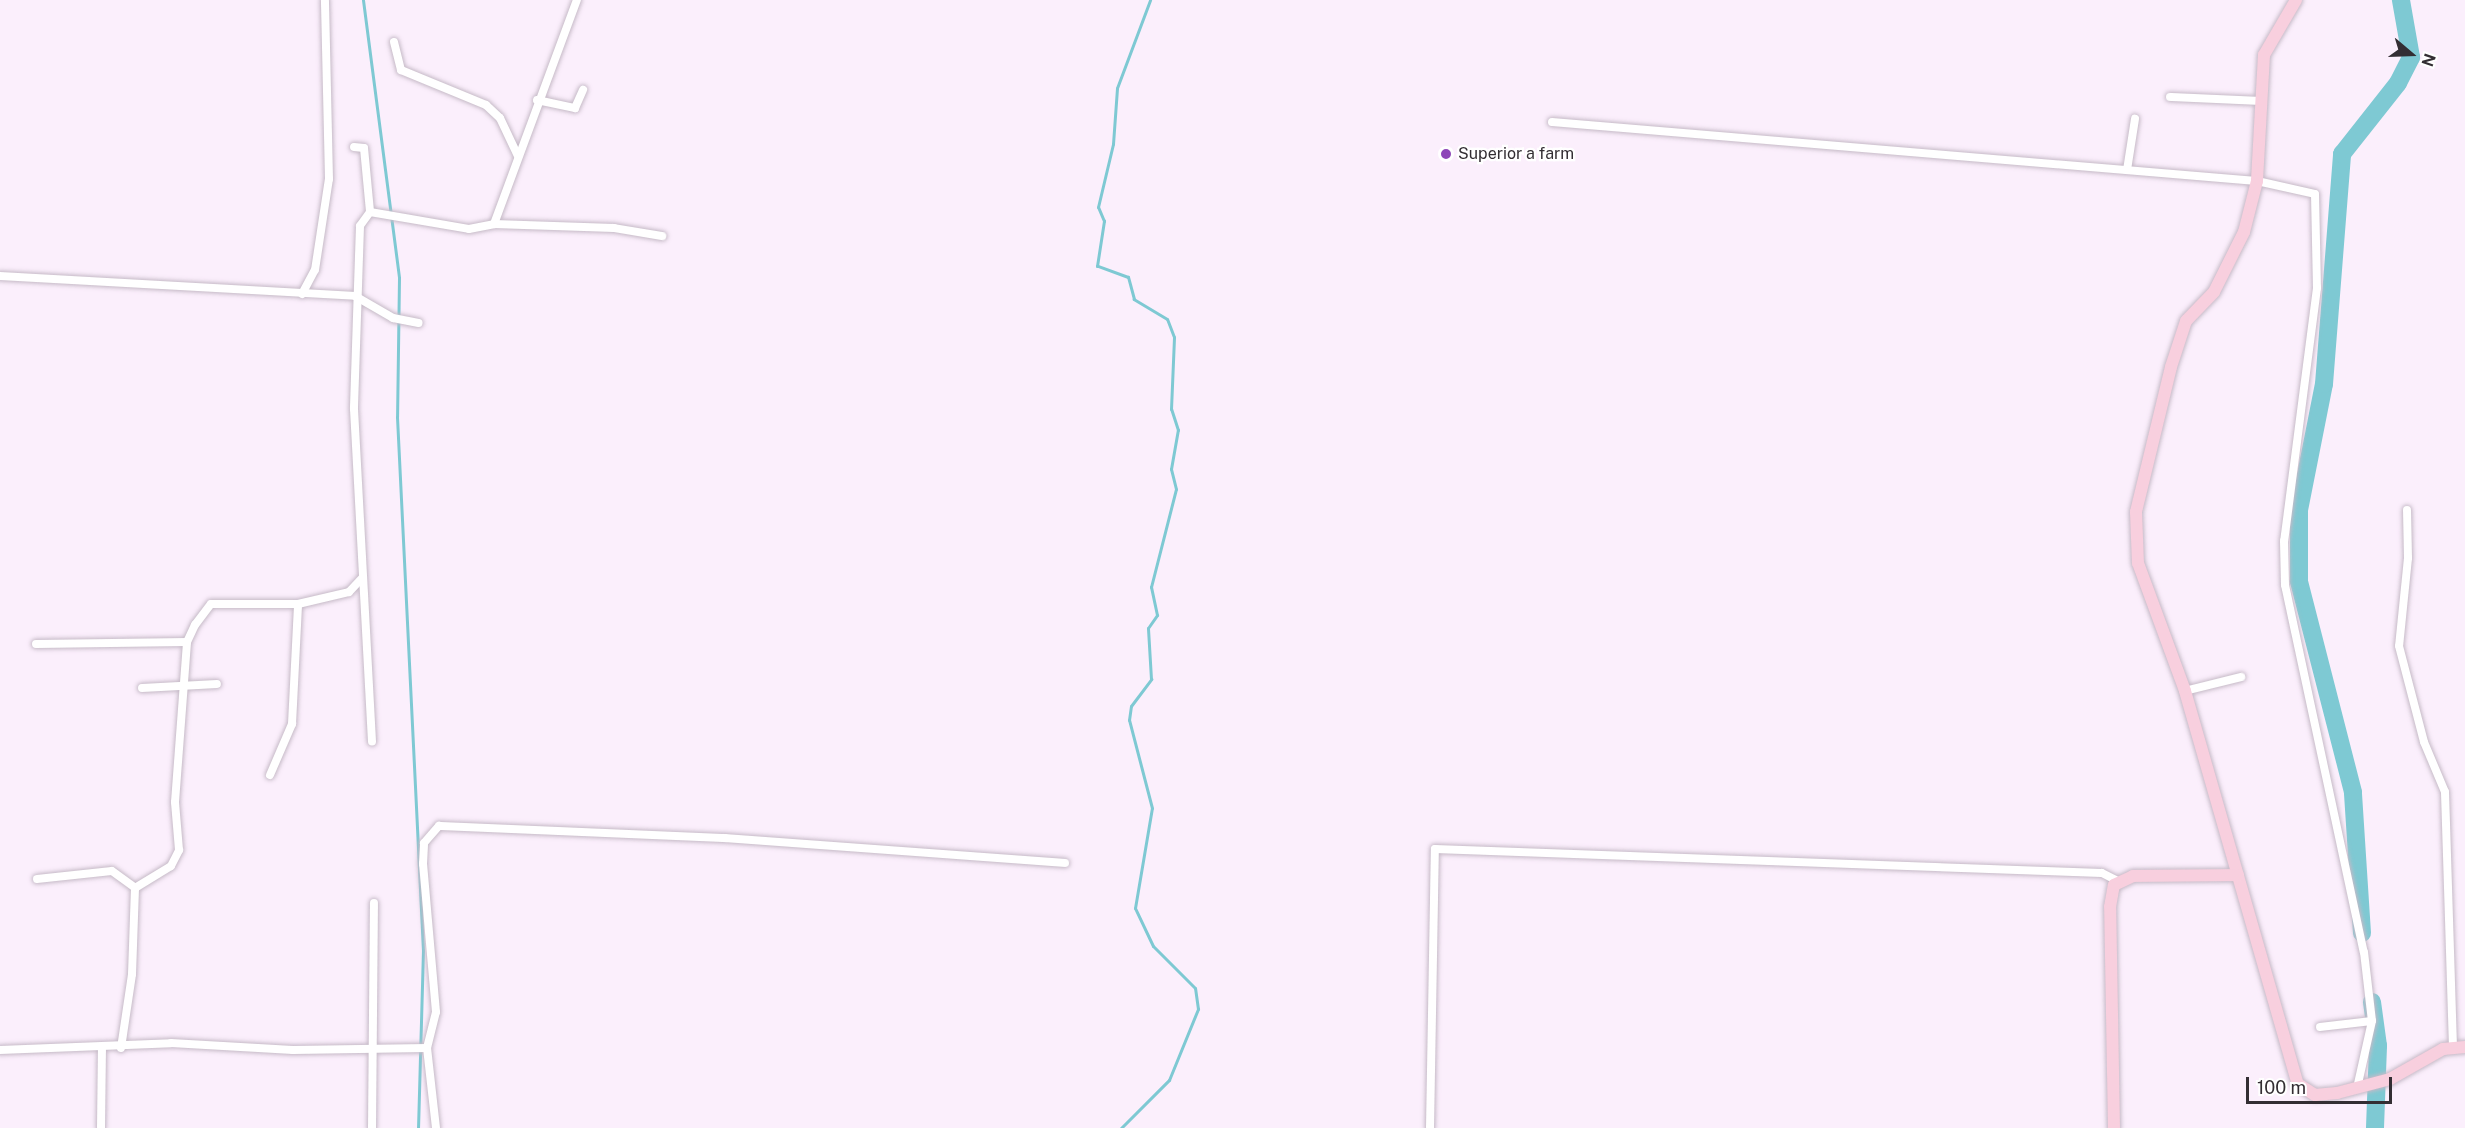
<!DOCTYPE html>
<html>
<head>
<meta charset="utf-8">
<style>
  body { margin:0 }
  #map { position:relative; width:2465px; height:1128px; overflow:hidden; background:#fbeffc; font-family:"Public Sans",sans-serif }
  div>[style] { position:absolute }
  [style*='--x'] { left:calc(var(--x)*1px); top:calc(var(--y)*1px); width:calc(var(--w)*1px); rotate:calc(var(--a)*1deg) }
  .stream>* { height:3px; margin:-1.5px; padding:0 1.5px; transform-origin:1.5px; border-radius:1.5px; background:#7ec9d3 }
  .river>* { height:18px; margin:-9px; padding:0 9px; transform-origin:9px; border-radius:9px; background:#7ec9d3 }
  .roads { filter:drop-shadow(0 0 2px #c6bac7) drop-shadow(0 0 2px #c6bac7) }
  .street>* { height:8px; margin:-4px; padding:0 4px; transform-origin:4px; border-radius:4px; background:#fff }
  .secondary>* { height:12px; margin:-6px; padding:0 6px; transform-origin:6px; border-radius:6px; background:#f8cfde }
  .dots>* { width:16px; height:16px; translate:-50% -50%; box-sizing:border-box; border:3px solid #fff; border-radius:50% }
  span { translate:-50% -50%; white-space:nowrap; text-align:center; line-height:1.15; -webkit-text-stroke:4.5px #fff; paint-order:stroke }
  .poi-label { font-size:16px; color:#332e33 }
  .left { translate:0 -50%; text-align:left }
  .north { position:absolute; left:2381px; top:24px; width:60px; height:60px; -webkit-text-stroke:4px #fff; paint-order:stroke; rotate:109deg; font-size:16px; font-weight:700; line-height:24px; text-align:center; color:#332e33 }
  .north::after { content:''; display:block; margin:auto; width:21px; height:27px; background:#332e33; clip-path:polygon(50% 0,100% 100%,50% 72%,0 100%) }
  .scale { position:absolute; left:2246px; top:1077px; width:146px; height:27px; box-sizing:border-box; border:3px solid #332e33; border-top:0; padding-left:8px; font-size:18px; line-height:21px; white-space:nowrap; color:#332e33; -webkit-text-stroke:4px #fff; paint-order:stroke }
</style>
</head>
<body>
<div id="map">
  <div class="stream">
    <div style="--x:363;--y:0;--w:280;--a:82.6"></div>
    <div style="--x:399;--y:278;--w:139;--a:90.8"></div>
    <div style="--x:397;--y:417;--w:534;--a:87.21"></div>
    <div style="--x:423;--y:950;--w:178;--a:91.6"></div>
    <div style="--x:1121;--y:1128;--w:68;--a:-45"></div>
    <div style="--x:1169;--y:1080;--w:77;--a:-67.8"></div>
    <div style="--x:1198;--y:1009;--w:21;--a:-98"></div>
    <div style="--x:1195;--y:988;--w:59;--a:-135"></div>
    <div style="--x:1153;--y:946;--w:42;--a:-115.3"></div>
    <div style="--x:1135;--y:908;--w:101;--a:-80.4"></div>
    <div style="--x:1152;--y:808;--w:91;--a:-104.6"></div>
    <div style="--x:1129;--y:720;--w:14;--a:-82"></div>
    <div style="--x:1131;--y:706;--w:34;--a:-53"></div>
    <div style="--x:1151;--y:679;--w:51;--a:-93.4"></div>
    <div style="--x:1148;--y:628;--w:16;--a:-55"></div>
    <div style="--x:1157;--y:615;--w:29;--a:-102"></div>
    <div style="--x:1151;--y:587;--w:101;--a:-75.7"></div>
    <div style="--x:1176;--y:489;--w:21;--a:-104"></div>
    <div style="--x:1171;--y:469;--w:40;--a:-80"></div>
    <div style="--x:1178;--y:430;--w:22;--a:-108"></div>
    <div style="--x:1171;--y:409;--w:72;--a:-87.6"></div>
    <div style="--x:1174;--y:337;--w:19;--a:-111"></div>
    <div style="--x:1167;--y:319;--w:39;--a:-149"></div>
    <div style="--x:1134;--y:299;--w:23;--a:-105"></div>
    <div style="--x:1128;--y:277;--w:33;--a:-160"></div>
    <div style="--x:1097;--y:266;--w:46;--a:-81.2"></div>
    <div style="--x:1104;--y:221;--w:15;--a:-113"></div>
    <div style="--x:1098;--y:207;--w:65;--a:-76.6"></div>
    <div style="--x:1113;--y:144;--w:56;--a:-85.9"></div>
    <div style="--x:1117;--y:88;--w:94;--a:-69.4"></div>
  </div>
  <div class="river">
    <div style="--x:2362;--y:933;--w:141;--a:-93.7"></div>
    <div style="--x:2353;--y:792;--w:218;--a:-104.4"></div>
    <div style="--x:2299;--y:581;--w:71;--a:-90"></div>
    <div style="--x:2299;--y:510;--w:128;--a:-78.8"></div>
    <div style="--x:2324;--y:384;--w:231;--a:-85.5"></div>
    <div style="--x:2342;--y:154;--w:90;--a:-51.7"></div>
    <div style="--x:2398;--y:83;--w:29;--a:-63"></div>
    <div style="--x:2411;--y:57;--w:58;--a:-100"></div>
    <div style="--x:2372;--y:1002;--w:44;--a:82.2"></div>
    <div style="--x:2378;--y:1046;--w:82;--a:92.1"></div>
  </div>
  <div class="roads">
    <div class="street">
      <div style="--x:394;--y:42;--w:29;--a:76"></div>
      <div style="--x:401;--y:70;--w:92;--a:22.4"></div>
      <div style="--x:486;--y:105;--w:19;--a:43"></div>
      <div style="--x:500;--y:118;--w:42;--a:64.7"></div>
      <div style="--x:2170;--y:97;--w:93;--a:2.5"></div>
      <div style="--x:537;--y:100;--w:39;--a:12"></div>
      <div style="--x:575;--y:108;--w:20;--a:-66"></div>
      <div style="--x:1552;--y:122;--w:707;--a:4.78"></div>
      <div style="--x:2257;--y:181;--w:59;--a:12.6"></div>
      <div style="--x:2315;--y:194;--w:94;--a:88.8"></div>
      <div style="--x:2317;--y:288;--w:255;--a:97.4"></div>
      <div style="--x:2284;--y:541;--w:44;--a:88.7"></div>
      <div style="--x:2285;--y:585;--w:375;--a:77.9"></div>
      <div style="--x:2364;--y:952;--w:69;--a:83.4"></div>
      <div style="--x:2372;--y:1021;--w:69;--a:102.6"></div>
      <div style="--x:354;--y:147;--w:10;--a:6"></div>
      <div style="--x:364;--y:148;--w:64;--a:84.6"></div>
      <div style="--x:370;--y:212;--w:100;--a:9.7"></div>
      <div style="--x:469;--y:229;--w:25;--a:-11"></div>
      <div style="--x:494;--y:224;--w:239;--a:-69.7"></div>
      <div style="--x:2127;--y:170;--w:52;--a:-81.1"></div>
      <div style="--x:370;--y:212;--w:17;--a:126"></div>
      <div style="--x:360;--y:226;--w:183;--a:91.9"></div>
      <div style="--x:354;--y:409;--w:333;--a:86.9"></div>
      <div style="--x:494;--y:224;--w:120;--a:1.9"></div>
      <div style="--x:614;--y:228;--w:49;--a:9.5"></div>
      <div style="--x:0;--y:276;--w:356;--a:3.2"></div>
      <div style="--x:355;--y:296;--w:44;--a:30.1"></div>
      <div style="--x:393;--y:318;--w:26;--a:11"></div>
      <div style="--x:302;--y:294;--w:27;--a:-62"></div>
      <div style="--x:315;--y:270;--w:92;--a:-81.3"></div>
      <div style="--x:329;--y:179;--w:179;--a:-91.3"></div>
      <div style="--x:2407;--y:510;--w:48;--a:88.8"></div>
      <div style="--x:2408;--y:558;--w:88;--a:95.8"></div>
      <div style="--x:2399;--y:646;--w:99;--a:75.4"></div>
      <div style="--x:2424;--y:742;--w:54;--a:67.2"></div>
      <div style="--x:2445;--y:792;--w:256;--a:88.2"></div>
      <div style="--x:36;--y:644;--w:151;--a:-0.8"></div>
      <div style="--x:142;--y:688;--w:75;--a:-3.1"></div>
      <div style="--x:2185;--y:691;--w:58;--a:-14"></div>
      <div style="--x:270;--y:775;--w:56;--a:-66.7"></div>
      <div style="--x:292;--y:724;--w:120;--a:-87.1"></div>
      <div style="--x:37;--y:879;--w:75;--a:-6.1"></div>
      <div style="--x:112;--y:871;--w:29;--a:36"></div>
      <div style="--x:2320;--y:1027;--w:52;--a:-6.6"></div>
      <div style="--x:121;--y:1048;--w:75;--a:-81.5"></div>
      <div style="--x:132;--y:974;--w:86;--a:-88"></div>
      <div style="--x:135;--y:888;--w:42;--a:-31.4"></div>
      <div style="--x:171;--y:866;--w:18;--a:-63"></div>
      <div style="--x:179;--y:850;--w:48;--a:-94.8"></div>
      <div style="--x:175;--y:802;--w:160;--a:-85.7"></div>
      <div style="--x:187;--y:642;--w:19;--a:-65"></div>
      <div style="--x:195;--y:625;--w:26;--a:-53"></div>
      <div style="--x:211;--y:604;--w:87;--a:0"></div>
      <div style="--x:298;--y:604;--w:52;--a:-13.2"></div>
      <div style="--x:349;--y:592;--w:19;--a:-47"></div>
      <div style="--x:0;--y:1050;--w:171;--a:-2.3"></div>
      <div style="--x:171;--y:1043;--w:122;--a:3.3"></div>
      <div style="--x:293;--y:1050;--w:134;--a:-0.9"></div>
      <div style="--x:101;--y:1128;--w:78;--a:-89.3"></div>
      <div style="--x:372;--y:1128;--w:225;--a:-89.5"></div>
      <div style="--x:436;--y:1128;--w:81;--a:-96.4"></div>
      <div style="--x:427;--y:1048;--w:37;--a:-76"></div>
      <div style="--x:436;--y:1012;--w:149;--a:-95"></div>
      <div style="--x:423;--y:864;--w:21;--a:-87"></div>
      <div style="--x:424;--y:843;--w:23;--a:-49"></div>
      <div style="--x:439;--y:826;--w:286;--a:2.4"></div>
      <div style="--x:725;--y:838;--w:341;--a:4.2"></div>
      <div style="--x:1430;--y:1128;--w:279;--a:-89"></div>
      <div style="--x:1435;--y:849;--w:667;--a:2.06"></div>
      <div style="--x:2102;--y:873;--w:18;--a:27"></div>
    </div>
    <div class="secondary">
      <div style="--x:2296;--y:0;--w:64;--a:120.2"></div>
      <div style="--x:2264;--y:55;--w:126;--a:93.2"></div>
      <div style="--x:2257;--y:181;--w:53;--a:104.3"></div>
      <div style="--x:2244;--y:232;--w:67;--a:116.6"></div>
      <div style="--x:2214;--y:292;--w:40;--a:134"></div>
      <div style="--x:2186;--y:321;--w:48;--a:108.1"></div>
      <div style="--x:2171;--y:367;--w:149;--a:103.6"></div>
      <div style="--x:2136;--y:512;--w:51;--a:87.8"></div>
      <div style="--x:2138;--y:563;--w:136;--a:69.8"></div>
      <div style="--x:2185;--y:691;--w:409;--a:74"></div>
      <div style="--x:2298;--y:1084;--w:20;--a:33"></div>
      <div style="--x:2315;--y:1095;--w:22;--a:-5"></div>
      <div style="--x:2337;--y:1093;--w:55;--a:-14.8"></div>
      <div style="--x:2390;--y:1079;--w:61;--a:-29.5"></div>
      <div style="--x:2443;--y:1049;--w:22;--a:-5"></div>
      <div style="--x:2114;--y:1128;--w:221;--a:-91"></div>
      <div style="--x:2110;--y:907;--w:22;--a:-80"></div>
      <div style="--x:2114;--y:885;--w:21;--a:-25"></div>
      <div style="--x:2133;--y:876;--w:105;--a:-0.5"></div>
    </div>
  </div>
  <div class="dots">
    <div style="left:1446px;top:154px;background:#8e46b8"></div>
  </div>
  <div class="poi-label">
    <span class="left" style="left:1458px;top:154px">Superior a farm</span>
  </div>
  <div class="north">N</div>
  <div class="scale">100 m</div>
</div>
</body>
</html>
